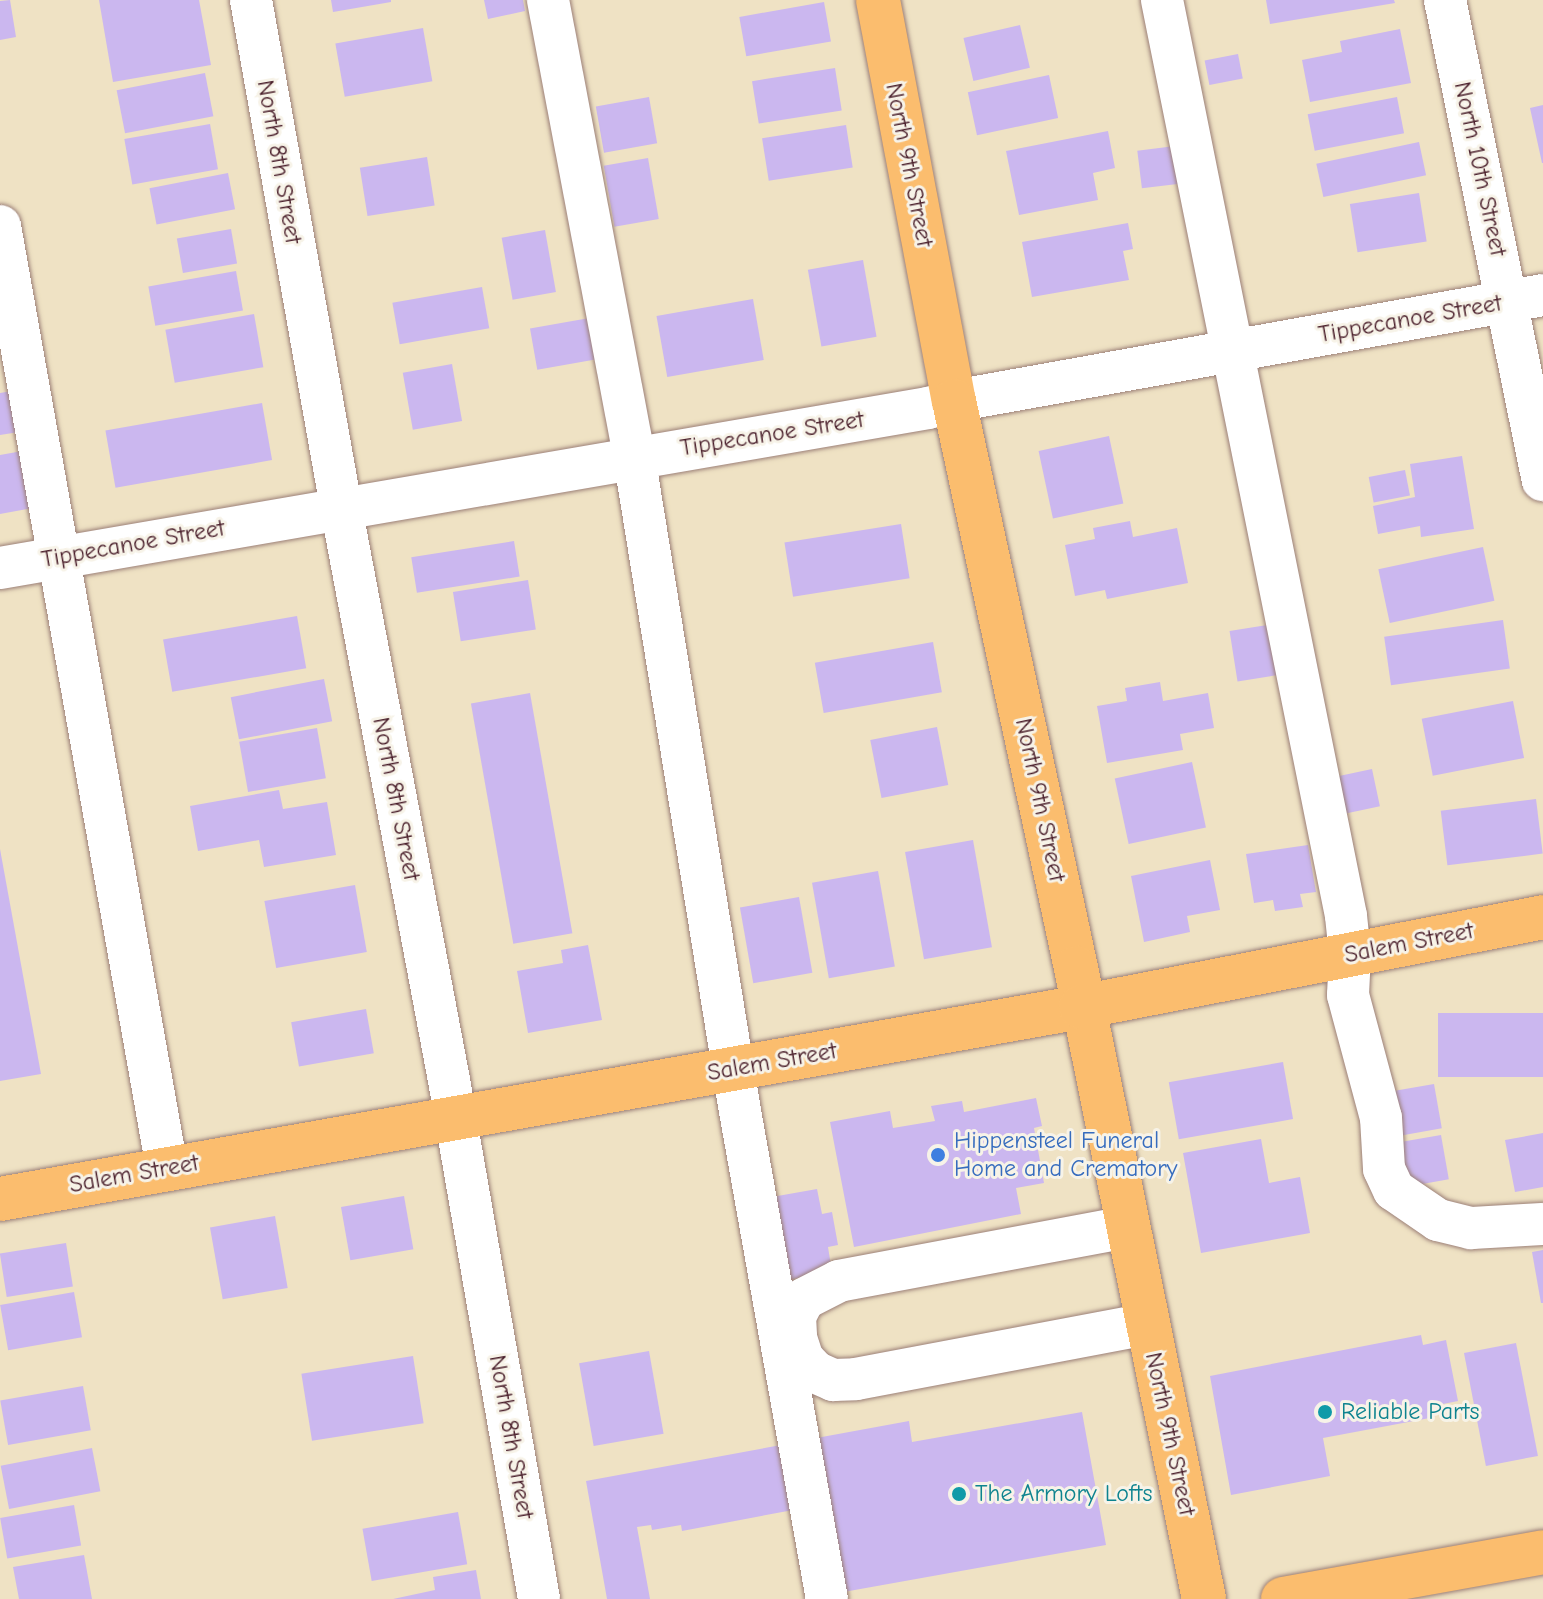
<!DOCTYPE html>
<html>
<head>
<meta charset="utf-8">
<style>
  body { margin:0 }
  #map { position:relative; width:1543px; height:1599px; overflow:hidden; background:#efe2c4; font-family:"Comic Neue",sans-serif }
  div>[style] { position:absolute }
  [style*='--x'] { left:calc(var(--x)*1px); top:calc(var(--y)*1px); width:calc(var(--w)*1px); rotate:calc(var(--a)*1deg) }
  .building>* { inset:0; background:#cbb7ef; transform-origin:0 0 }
  .roads { filter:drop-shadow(0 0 2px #9c8078) drop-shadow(0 0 2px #9c8078) }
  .minor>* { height:42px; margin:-21px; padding:0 21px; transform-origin:21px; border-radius:21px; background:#fff }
  .major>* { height:44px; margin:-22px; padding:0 22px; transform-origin:22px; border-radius:22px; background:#fbbd6e }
  .dots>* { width:22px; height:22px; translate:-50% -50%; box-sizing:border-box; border:4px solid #f7f3e8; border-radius:50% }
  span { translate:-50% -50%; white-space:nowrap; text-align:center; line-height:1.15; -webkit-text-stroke:6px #f7f3e8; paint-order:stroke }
  .street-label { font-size:24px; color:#4a1f2b }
  .shop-label { font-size:24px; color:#366cbe }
  .left { translate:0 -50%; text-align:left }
  .culture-label { font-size:24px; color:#0d838f }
</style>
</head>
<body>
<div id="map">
  <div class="building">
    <div style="clip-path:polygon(10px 0,16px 37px,0 40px,0 1px)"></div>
    <div style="clip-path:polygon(99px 0,199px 0,211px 65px,113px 82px)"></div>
    <div style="clip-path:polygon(331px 0,391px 0,391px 2px,333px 12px)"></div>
    <div style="clip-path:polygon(484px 0,523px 0,525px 11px,488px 19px)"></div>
    <div style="clip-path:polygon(1266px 0,1394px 0,1395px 3px,1270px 24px)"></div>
    <div style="left:824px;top:2px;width:40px;height:86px;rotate:80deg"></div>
    <div style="left:1020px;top:25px;width:44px;height:58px;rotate:77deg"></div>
    <div style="left:423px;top:28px;width:54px;height:89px;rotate:80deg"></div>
    <div style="clip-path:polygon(1400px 29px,1411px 83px,1310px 102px,1302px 60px,1342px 52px,1340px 41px)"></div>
    <div style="left:1238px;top:54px;width:25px;height:34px;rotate:79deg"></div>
    <div style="left:835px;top:68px;width:43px;height:84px;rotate:81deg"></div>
    <div style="left:205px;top:73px;width:44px;height:90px;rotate:79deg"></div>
    <div style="left:1049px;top:75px;width:44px;height:83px;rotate:78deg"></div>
    <div style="left:649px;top:97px;width:47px;height:54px;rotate:80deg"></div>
    <div style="left:1397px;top:97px;width:37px;height:91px;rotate:79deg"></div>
    <div style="clip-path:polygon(1543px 105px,1543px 163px,1542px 163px,1530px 108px)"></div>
    <div style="left:210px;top:124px;width:46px;height:87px;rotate:80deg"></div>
    <div style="left:846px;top:125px;width:43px;height:85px;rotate:81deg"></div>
    <div style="clip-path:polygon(1108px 131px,1115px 168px,1093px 173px,1098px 200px,1019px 215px,1006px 151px)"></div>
    <div style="left:1419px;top:142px;width:34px;height:105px;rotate:78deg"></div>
    <div style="left:1175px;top:146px;width:38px;height:38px;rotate:83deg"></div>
    <div style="left:427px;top:157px;width:49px;height:68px;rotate:81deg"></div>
    <div style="left:648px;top:158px;width:62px;height:45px;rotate:80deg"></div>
    <div style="left:228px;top:173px;width:37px;height:80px;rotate:79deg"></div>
    <div style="left:1419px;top:193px;width:49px;height:70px;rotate:81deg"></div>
    <div style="clip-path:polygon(1128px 223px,1133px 249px,1123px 251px,1129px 280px,1032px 297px,1022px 242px)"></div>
    <div style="left:231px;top:229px;width:35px;height:55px;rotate:80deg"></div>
    <div style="left:545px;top:230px;width:63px;height:44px;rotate:80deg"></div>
    <div style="left:863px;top:260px;width:78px;height:56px;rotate:80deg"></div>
    <div style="left:236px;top:271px;width:40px;height:89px;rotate:80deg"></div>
    <div style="left:482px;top:287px;width:42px;height:91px;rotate:80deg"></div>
    <div style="left:753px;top:299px;width:62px;height:98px;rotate:80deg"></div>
    <div style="left:254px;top:314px;width:54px;height:90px;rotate:80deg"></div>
    <div style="left:595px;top:317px;width:42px;height:66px;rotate:80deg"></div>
    <div style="left:452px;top:364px;width:58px;height:50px;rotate:80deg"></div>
    <div style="clip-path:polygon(12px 391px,19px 432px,0 435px,0 393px)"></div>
    <div style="left:262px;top:403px;width:58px;height:159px;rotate:80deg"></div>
    <div style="left:1109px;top:436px;width:69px;height:72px;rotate:78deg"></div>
    <div style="clip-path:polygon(28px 450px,38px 507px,0 514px,0 455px)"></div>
    <div style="clip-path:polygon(1462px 456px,1474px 529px,1421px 537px,1420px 526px,1378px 534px,1373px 506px,1415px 497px,1410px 464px)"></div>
    <div style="left:1405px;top:470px;width:26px;height:37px;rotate:79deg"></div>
    <div style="clip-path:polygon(1130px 521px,1133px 537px,1177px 528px,1188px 583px,1107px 599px,1105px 590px,1075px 596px,1065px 545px,1095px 539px,1093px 528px)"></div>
    <div style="left:901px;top:524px;width:55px;height:118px;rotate:81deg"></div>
    <div style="left:514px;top:541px;width:36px;height:104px;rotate:81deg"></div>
    <div style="left:1483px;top:547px;width:55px;height:107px;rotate:78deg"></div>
    <div style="left:528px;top:580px;width:50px;height:76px;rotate:81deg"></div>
    <div style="left:297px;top:616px;width:53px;height:136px;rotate:80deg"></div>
    <div style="left:1503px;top:620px;width:49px;height:120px;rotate:82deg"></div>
    <div style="left:1274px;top:624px;width:51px;height:45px;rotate:81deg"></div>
    <div style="left:933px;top:642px;width:51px;height:120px;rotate:80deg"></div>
    <div style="left:324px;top:679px;width:43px;height:95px;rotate:79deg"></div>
    <div style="clip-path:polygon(1160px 682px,1163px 701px,1208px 693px,1214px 728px,1180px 734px,1183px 750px,1107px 763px,1097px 706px,1127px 701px,1125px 688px)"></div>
    <div style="left:530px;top:693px;width:244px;height:60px;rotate:80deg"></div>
    <div style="left:1513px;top:701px;width:58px;height:93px;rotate:79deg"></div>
    <div style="left:937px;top:727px;width:59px;height:68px;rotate:79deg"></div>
    <div style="left:317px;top:728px;width:51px;height:79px;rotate:80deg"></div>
    <div style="left:1192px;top:762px;width:67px;height:79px;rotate:78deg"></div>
    <div style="left:1372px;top:769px;width:38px;height:48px;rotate:78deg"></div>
    <div style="clip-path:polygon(279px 790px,283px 809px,327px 802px,336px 855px,264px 867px,259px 840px,198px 851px,190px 806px)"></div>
    <div style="left:1536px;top:799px;width:55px;height:96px;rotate:83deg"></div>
    <div style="left:973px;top:840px;width:109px;height:69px;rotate:80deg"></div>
    <div style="clip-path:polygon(1308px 845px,1316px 892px,1300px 894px,1303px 907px,1275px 911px,1273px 900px,1254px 903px,1246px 854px)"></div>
    <div style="clip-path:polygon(0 849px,41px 1074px,0 1081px)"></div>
    <div style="clip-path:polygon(1210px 860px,1220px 910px,1187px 916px,1190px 932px,1144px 942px,1131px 876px)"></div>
    <div style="left:878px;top:871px;width:97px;height:67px;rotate:80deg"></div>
    <div style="left:355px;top:885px;width:68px;height:92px;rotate:80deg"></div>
    <div style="left:799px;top:897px;width:77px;height:60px;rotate:80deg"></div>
    <div style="clip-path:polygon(588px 945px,602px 1020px,528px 1033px,517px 971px,563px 963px,561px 950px)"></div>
    <div style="left:366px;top:1009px;width:45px;height:76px;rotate:80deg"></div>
    <div style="left:1543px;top:1013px;width:64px;height:105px;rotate:90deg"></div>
    <div style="left:1283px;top:1062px;width:58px;height:116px;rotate:80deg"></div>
    <div style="left:1434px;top:1084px;width:45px;height:41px;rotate:80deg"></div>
    <div style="clip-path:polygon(1036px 1098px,1042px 1126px,1034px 1128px,1044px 1183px,1016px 1188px,1021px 1214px,854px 1247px,830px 1122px,890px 1111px,893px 1128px,935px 1121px,931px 1106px,962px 1101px,964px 1112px)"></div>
    <div style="clip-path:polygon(1543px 1133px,1543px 1187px,1515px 1192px,1505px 1140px)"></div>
    <div style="left:1441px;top:1135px;width:45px;height:41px;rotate:80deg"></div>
    <div style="clip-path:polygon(1261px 1139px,1269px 1183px,1300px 1177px,1310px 1233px,1201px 1253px,1183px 1153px)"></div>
    <div style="clip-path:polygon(817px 1189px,822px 1214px,832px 1212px,838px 1245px,828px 1247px,832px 1272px,787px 1280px,772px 1197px)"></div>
    <div style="left:404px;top:1196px;width:54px;height:64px;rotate:80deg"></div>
    <div style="left:275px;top:1216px;width:73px;height:66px;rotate:80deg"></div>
    <div style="left:66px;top:1243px;width:44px;height:67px;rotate:81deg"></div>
    <div style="clip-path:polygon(1543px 1250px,1543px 1303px,1541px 1303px,1532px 1252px)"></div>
    <div style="left:74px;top:1292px;width:46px;height:75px;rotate:80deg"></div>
    <div style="clip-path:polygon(1421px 1335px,1423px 1345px,1446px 1340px,1458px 1401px,1433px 1406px,1435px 1417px,1323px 1438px,1330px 1476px,1231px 1495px,1210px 1376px)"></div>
    <div style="left:1516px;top:1343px;width:115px;height:53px;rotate:79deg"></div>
    <div style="left:649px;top:1351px;width:84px;height:71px;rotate:80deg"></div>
    <div style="left:413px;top:1356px;width:68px;height:113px;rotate:81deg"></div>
    <div style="left:83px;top:1386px;width:45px;height:84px;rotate:80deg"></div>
    <div style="clip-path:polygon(1082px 1412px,1106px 1545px,838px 1593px,811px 1439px,909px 1421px,912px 1442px)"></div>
    <div style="clip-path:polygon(781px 1445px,793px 1510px,682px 1531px,681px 1525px,652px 1530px,651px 1525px,637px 1527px,650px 1599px,607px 1599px,586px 1481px)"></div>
    <div style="left:92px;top:1448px;width:44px;height:93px;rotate:79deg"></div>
    <div style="left:74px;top:1505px;width:41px;height:75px;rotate:80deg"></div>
    <div style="left:458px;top:1512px;width:53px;height:97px;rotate:80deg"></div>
    <div style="clip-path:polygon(84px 1555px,92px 1599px,19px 1599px,13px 1567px)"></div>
    <div style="clip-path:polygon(476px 1570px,481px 1599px,393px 1599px,435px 1590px,433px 1577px)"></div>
  </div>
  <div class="roads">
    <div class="minor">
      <div style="--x:251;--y:0;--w:515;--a:79.93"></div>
      <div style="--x:341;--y:507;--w:583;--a:79.33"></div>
      <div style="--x:449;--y:1080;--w:527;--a:80.16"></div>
      <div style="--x:548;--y:0;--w:464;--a:79.3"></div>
      <div style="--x:634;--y:456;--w:664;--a:80.81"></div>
      <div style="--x:740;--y:1111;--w:496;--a:79.9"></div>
      <div style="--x:1162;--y:0;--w:934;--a:78.64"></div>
      <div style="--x:1346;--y:916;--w:38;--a:84"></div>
      <div style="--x:1350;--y:954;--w:41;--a:92.8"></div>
      <div style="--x:1348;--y:995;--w:127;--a:75"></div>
      <div style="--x:1381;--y:1118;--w:51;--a:86.6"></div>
      <div style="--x:1384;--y:1169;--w:23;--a:65"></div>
      <div style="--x:1394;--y:1190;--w:53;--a:34.3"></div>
      <div style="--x:1438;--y:1220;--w:34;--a:14"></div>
      <div style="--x:1471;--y:1228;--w:72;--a:-3.2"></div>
      <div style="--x:1445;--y:0;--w:490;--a:78.5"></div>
      <div style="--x:0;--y:226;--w:957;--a:79.95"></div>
      <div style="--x:0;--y:568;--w:942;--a:-9.78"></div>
      <div style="--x:928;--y:408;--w:27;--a:-15"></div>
      <div style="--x:954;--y:401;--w:598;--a:-10.2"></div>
      <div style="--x:1127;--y:1227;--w:293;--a:169.4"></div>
      <div style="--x:839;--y:1281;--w:39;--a:153"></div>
      <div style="--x:804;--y:1299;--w:19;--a:118"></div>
      <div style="--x:795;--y:1316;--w:22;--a:87"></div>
      <div style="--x:796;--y:1338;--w:22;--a:72"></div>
      <div style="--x:803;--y:1359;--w:18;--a:47"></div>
      <div style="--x:815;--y:1372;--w:20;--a:24"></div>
      <div style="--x:833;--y:1380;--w:23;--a:-2"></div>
      <div style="--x:856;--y:1379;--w:297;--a:-10.7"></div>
    </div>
    <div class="major">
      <div style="--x:878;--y:0;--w:408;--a:79.3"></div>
      <div style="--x:954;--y:401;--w:580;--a:77.86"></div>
      <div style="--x:1076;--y:968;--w:644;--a:78.53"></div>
      <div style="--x:0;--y:1199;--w:1098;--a:-10.07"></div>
      <div style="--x:1081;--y:1007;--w:471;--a:-11"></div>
      <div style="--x:1283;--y:1599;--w:264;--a:-10.2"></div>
    </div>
  </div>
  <div class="dots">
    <div style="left:938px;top:1155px;background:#3f7fe0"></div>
    <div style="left:1325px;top:1412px;background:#0f9aa8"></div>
    <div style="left:959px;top:1494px;background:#0f9aa8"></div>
  </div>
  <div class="street-label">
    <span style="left:279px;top:162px;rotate:80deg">North 8th Street</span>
    <span style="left:909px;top:165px;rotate:79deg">North 9th Street</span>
    <span style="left:1480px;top:169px;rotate:78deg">North 10th Street</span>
    <span style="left:1410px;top:319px;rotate:-10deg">Tippecanoe Street</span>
    <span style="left:772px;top:434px;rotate:-9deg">Tippecanoe Street</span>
    <span style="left:133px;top:544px;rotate:-10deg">Tippecanoe Street</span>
    <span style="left:396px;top:799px;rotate:79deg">North 8th Street</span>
    <span style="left:1040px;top:800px;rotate:78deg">North 9th Street</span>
    <span style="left:1409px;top:943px;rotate:-11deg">Salem Street</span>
    <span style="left:772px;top:1062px;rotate:-10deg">Salem Street</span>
    <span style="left:134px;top:1174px;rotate:-10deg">Salem Street</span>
    <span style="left:1170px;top:1434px;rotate:78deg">North 9th Street</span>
    <span style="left:511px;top:1437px;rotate:80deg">North 8th Street</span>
  </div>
  <div class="shop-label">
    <span class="left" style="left:954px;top:1155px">Hippensteel Funeral<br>Home and Crematory</span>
  </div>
  <div class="culture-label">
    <span class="left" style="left:1341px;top:1412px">Reliable Parts</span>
    <span class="left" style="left:975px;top:1494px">The Armory Lofts</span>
  </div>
</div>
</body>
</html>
